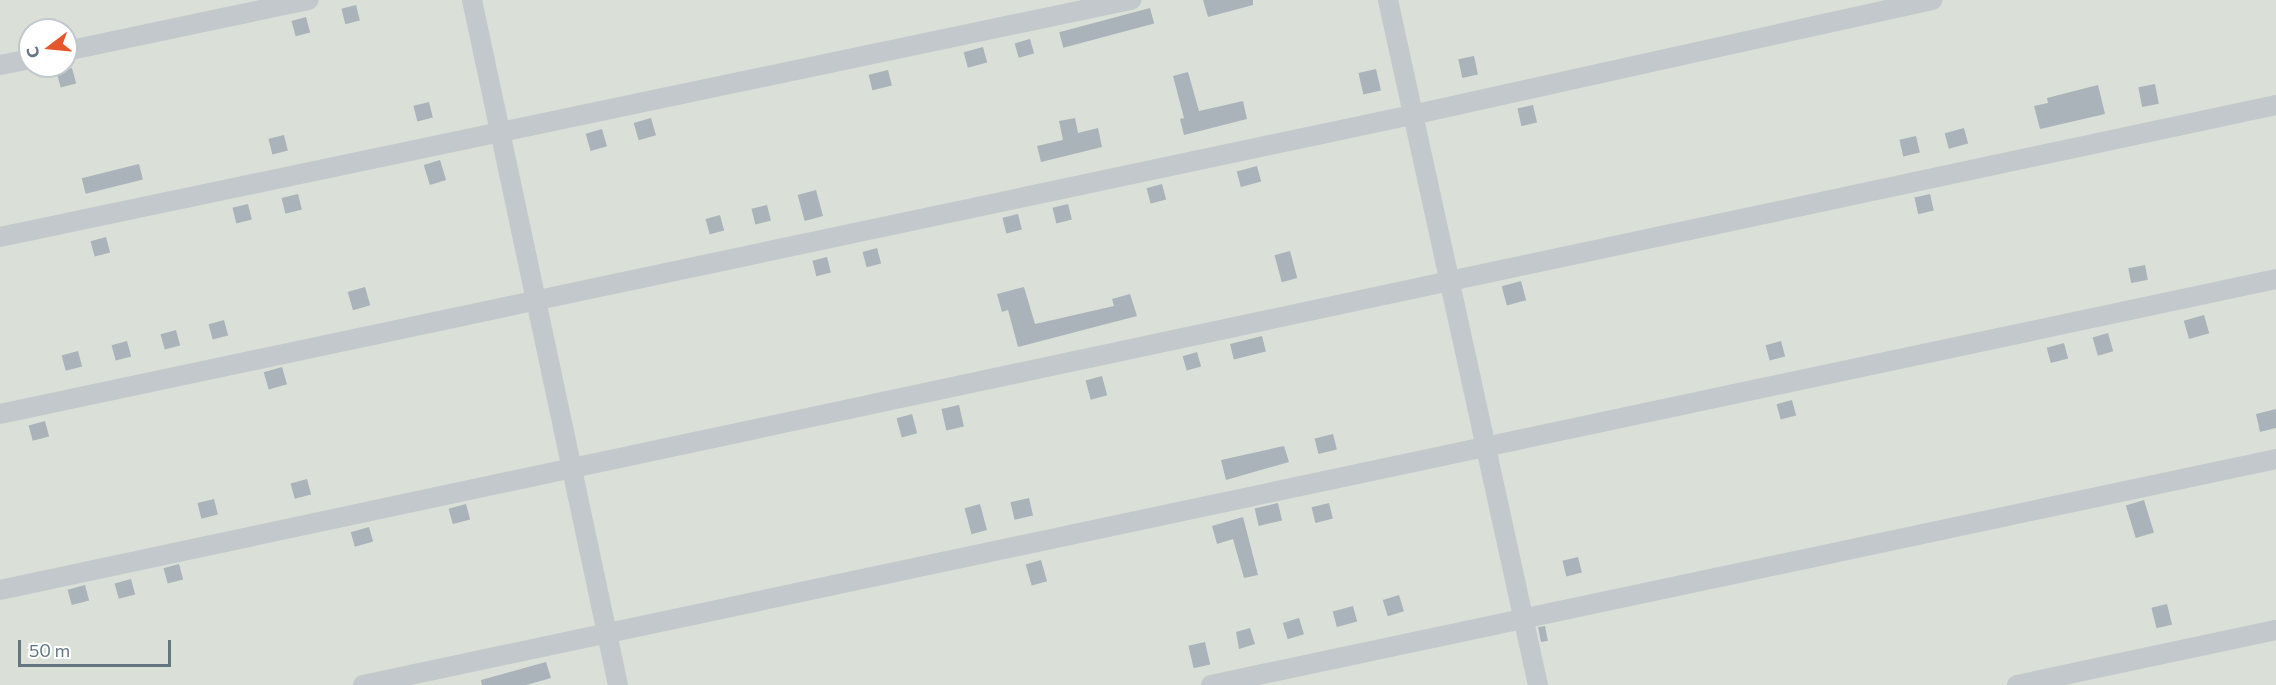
<!DOCTYPE html>
<html>
<head>
<meta charset="utf-8">
<style>
  body { margin:0 }
  #map { position:relative; width:2276px; height:685px; overflow:hidden; background:#fafaf8; font-family:Commissioner,sans-serif }
  div>[style] { position:absolute }
  [style*='--x'] { left:calc(var(--x)*1px); top:calc(var(--y)*1px); width:calc(var(--w)*1px); rotate:calc(var(--a)*1deg) }
  .green>* { inset:0; background:#dadfd7 }
  .building>* { inset:0; background:#aab3b9; transform-origin:0 0 }
  .minor>* { height:20px; margin:-10px; padding:0 10px; transform-origin:10px; border-radius:10px; background:#c3c8cc }
  span { translate:-50% -50%; white-space:nowrap; text-align:center; line-height:1.15; -webkit-text-stroke:6px #fff; paint-order:stroke }
  .north { position:absolute; left:18px; top:18px; width:60px; height:60px; box-sizing:border-box; background:#fff; border:2px solid #c1c8cd; border-radius:50%; rotate:254deg; font-size:16px; font-weight:700; line-height:24px; text-align:center; color:#657683 }
  .north::after { content:''; display:block; margin:auto; width:21px; height:27px; background:#e4572e; clip-path:polygon(50% 0,100% 100%,50% 72%,0 100%) }
  .scale { position:absolute; left:18px; top:640px; width:153px; height:27px; box-sizing:border-box; border:3px solid #657683; border-top:0; padding-left:8px; font-size:18px; line-height:21px; white-space:nowrap; color:#657683; -webkit-text-stroke:4px #fff; paint-order:stroke }
</style>
</head>
<body>
<div id="map">
  <div class="green">
    <div style="clip-path:polygon(evenodd,0 0,2276px 0,2276px 685px,0 685px,0 0,30px 30px,66px 30px,66px 66px,30px 66px,30px 30px)"></div>
  </div>
  <div class="building">
    <div style="clip-path:polygon(1203px 0,1253px 0,1253px 5px,1208px 17px)"></div>
    <div style="left:356px;top:5px;width:16px;height:15px;rotate:76deg"></div>
    <div style="left:1150px;top:8px;width:16px;height:94px;rotate:75deg"></div>
    <div style="left:306px;top:17px;width:16px;height:15px;rotate:75deg"></div>
    <div style="left:1030px;top:39px;width:15px;height:16px;rotate:74deg"></div>
    <div style="left:983px;top:47px;width:16px;height:20px;rotate:75deg"></div>
    <div style="left:1474px;top:56px;width:19px;height:16px;rotate:78deg"></div>
    <div style="left:72px;top:68px;width:16px;height:16px;rotate:75deg"></div>
    <div style="left:1376px;top:69px;width:22px;height:18px;rotate:77deg"></div>
    <div style="left:888px;top:70px;width:16px;height:20px;rotate:76deg"></div>
    <div style="clip-path:polygon(1188px 72px,1199px 111px,1243px 101px,1247px 119px,1184px 135px,1180px 119px,1184px 118px,1173px 76px)"></div>
    <div style="left:2155px;top:84px;width:20px;height:17px;rotate:79deg"></div>
    <div style="clip-path:polygon(2098px 85px,2105px 114px,2040px 129px,2034px 106px,2048px 103px,2047px 98px)"></div>
    <div style="left:429px;top:102px;width:16px;height:16px;rotate:76deg"></div>
    <div style="left:1533px;top:105px;width:18px;height:16px;rotate:77deg"></div>
    <div style="left:651px;top:118px;width:18px;height:18px;rotate:74deg"></div>
    <div style="clip-path:polygon(1075px 118px,1078px 133px,1098px 128px,1102px 147px,1041px 162px,1037px 146px,1063px 140px,1059px 121px)"></div>
    <div style="left:1964px;top:128px;width:16px;height:20px;rotate:75deg"></div>
    <div style="left:602px;top:129px;width:18px;height:17px;rotate:74deg"></div>
    <div style="left:284px;top:135px;width:16px;height:16px;rotate:76deg"></div>
    <div style="left:1916px;top:136px;width:17px;height:17px;rotate:77deg"></div>
    <div style="left:440px;top:160px;width:21px;height:17px;rotate:73deg"></div>
    <div style="left:139px;top:164px;width:16px;height:59px;rotate:76deg"></div>
    <div style="left:1257px;top:166px;width:16px;height:21px;rotate:75deg"></div>
    <div style="left:1162px;top:184px;width:16px;height:16px;rotate:75deg"></div>
    <div style="left:816px;top:190px;width:27px;height:19px;rotate:75deg"></div>
    <div style="left:298px;top:194px;width:16px;height:17px;rotate:76deg"></div>
    <div style="left:1930px;top:194px;width:17px;height:16px;rotate:77deg"></div>
    <div style="left:248px;top:204px;width:16px;height:16px;rotate:76deg"></div>
    <div style="left:1068px;top:204px;width:16px;height:16px;rotate:76deg"></div>
    <div style="left:767px;top:205px;width:16px;height:16px;rotate:76deg"></div>
    <div style="left:1018px;top:214px;width:16px;height:16px;rotate:76deg"></div>
    <div style="left:720px;top:215px;width:16px;height:15px;rotate:75deg"></div>
    <div style="left:106px;top:237px;width:16px;height:16px;rotate:75deg"></div>
    <div style="left:877px;top:248px;width:16px;height:15px;rotate:75deg"></div>
    <div style="left:1290px;top:251px;width:28px;height:16px;rotate:75deg"></div>
    <div style="left:827px;top:257px;width:16px;height:15px;rotate:76deg"></div>
    <div style="left:2145px;top:265px;width:15px;height:17px;rotate:79deg"></div>
    <div style="left:1521px;top:281px;width:20px;height:20px;rotate:75deg"></div>
    <div style="left:365px;top:287px;width:19px;height:18px;rotate:74deg"></div>
    <div style="clip-path:polygon(1024px 287px,1035px 324px,1114px 306px,1112px 299px,1130px 294px,1137px 316px,1018px 347px,1008px 310px,1002px 312px,997px 294px)"></div>
    <div style="left:2204px;top:315px;width:19px;height:21px;rotate:74deg"></div>
    <div style="left:224px;top:320px;width:16px;height:16px;rotate:75deg"></div>
    <div style="left:176px;top:330px;width:16px;height:16px;rotate:75deg"></div>
    <div style="left:2108px;top:333px;width:19px;height:16px;rotate:74deg"></div>
    <div style="left:1262px;top:336px;width:16px;height:33px;rotate:76deg"></div>
    <div style="left:127px;top:341px;width:16px;height:16px;rotate:75deg"></div>
    <div style="left:1781px;top:341px;width:16px;height:16px;rotate:75deg"></div>
    <div style="left:2064px;top:343px;width:16px;height:18px;rotate:75deg"></div>
    <div style="left:78px;top:351px;width:16px;height:17px;rotate:75deg"></div>
    <div style="left:1197px;top:352px;width:15px;height:15px;rotate:74deg"></div>
    <div style="left:282px;top:367px;width:18px;height:19px;rotate:74deg"></div>
    <div style="left:1102px;top:376px;width:20px;height:17px;rotate:75deg"></div>
    <div style="left:1792px;top:400px;width:16px;height:16px;rotate:75deg"></div>
    <div style="left:959px;top:405px;width:22px;height:18px;rotate:77deg"></div>
    <div style="clip-path:polygon(2276px 409px,2276px 428px,2260px 432px,2256px 414px)"></div>
    <div style="left:912px;top:414px;width:20px;height:16px;rotate:75deg"></div>
    <div style="left:45px;top:421px;width:16px;height:17px;rotate:75deg"></div>
    <div style="left:1333px;top:434px;width:16px;height:19px;rotate:76deg"></div>
    <div style="clip-path:polygon(1284px 446px,1289px 462px,1226px 480px,1221px 460px)"></div>
    <div style="left:307px;top:479px;width:16px;height:17px;rotate:75deg"></div>
    <div style="left:1029px;top:498px;width:18px;height:19px;rotate:77deg"></div>
    <div style="left:214px;top:499px;width:16px;height:17px;rotate:76deg"></div>
    <div style="left:2144px;top:500px;width:34px;height:19px;rotate:73deg"></div>
    <div style="left:1278px;top:503px;width:18px;height:24px;rotate:77deg"></div>
    <div style="left:1329px;top:503px;width:16px;height:18px;rotate:76deg"></div>
    <div style="left:466px;top:504px;width:16px;height:18px;rotate:75deg"></div>
    <div style="left:980px;top:504px;width:27px;height:16px;rotate:75deg"></div>
    <div style="clip-path:polygon(1243px 517px,1258px 575px,1244px 578px,1233px 539px,1217px 544px,1212px 526px)"></div>
    <div style="left:369px;top:527px;width:15px;height:19px;rotate:74deg"></div>
    <div style="left:1578px;top:557px;width:16px;height:16px;rotate:76deg"></div>
    <div style="left:1041px;top:560px;width:22px;height:16px;rotate:74deg"></div>
    <div style="left:179px;top:564px;width:16px;height:16px;rotate:75deg"></div>
    <div style="left:131px;top:579px;width:16px;height:17px;rotate:75deg"></div>
    <div style="left:85px;top:585px;width:16px;height:18px;rotate:75deg"></div>
    <div style="left:1399px;top:595px;width:17px;height:17px;rotate:73deg"></div>
    <div style="left:2167px;top:604px;width:21px;height:16px;rotate:76deg"></div>
    <div style="left:1353px;top:606px;width:16px;height:21px;rotate:75deg"></div>
    <div style="left:1299px;top:618px;width:17px;height:17px;rotate:73deg"></div>
    <div style="left:1545px;top:626px;width:15px;height:7px;rotate:79deg"></div>
    <div style="clip-path:polygon(1250px 628px,1255px 644px,1239px 649px,1236px 632px)"></div>
    <div style="left:1205px;top:642px;width:23px;height:17px;rotate:77deg"></div>
    <div style="clip-path:polygon(546px 662px,551px 678px,526px 685px,482px 685px,481px 680px)"></div>
  </div>
  <div class="minor">
    <div style="--x:472;--y:0;--w:700;--a:77.97"></div>
    <div style="--x:1388;--y:0;--w:701;--a:77.65"></div>
    <div style="--x:66;--y:51;--w:248;--a:-11.9"></div>
    <div style="--x:0;--y:65;--w:31;--a:-11"></div>
    <div style="--x:0;--y:237;--w:1156;--a:-11.84"></div>
    <div style="--x:0;--y:414;--w:1443;--a:-11.96"></div>
    <div style="--x:1412;--y:115;--w:533;--a:-12.47"></div>
    <div style="--x:0;--y:590;--w:2327;--a:-12.03"></div>
    <div style="--x:363;--y:685;--w:1956;--a:-11.98"></div>
    <div style="--x:1211;--y:685;--w:1089;--a:-11.98"></div>
    <div style="--x:2017;--y:685;--w:265;--a:-12"></div>
  </div>
  <div class="north">С</div>
  <div class="scale">50 m</div>
</div>
</body>
</html>
